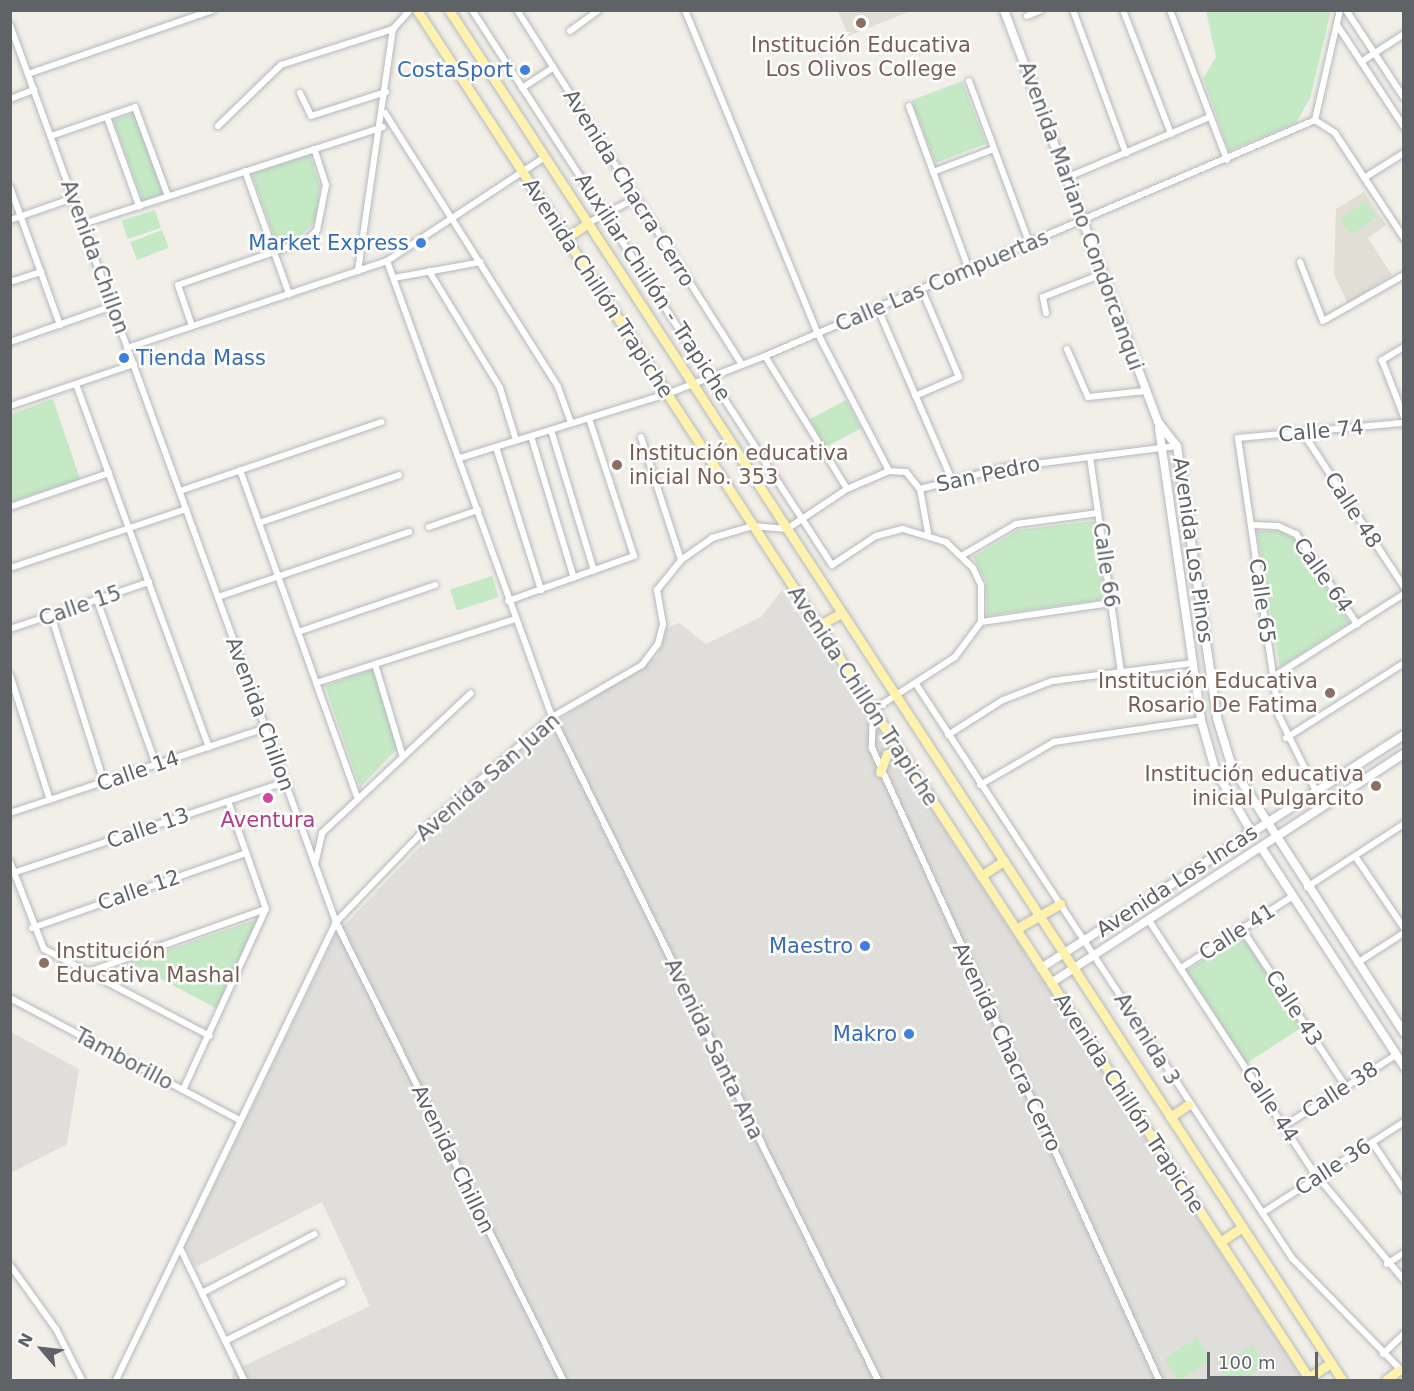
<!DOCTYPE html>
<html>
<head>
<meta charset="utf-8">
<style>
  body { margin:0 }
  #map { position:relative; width:1414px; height:1391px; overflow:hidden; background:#f1efe8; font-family:"DejaVu Sans",sans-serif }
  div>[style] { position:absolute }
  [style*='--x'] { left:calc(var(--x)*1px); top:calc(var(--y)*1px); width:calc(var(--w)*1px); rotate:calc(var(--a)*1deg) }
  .industrial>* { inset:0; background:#e0deda }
  .education>* { inset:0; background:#e1ded6 }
  .green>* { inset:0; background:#c5e8c5; transform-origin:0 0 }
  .roads { filter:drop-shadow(0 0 2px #b5b8bc) drop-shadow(0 0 2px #b5b8bc) }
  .street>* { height:6px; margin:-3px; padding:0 3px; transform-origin:3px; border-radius:3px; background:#fff }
  .secondary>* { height:8px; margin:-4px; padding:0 4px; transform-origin:4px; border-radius:4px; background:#fff }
  .primary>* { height:9px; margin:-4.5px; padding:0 4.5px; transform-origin:4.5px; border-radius:4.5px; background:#fff2af }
  .dots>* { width:16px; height:16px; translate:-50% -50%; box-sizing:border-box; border:3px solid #fff; border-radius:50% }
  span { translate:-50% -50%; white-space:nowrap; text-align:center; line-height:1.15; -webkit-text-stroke:5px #fff; paint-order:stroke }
  .education-label { font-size:21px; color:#785e54 }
  .left { translate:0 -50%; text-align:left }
  .right { translate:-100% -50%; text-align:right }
  .shop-label { font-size:21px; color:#366cbe }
  .street-label { font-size:21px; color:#5f6368 }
  .hotel-label { font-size:21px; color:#b23c85 }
  .frame { position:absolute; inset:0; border:12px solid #5f6368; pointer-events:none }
  .north { position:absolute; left:12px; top:1319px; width:60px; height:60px; -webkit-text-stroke:4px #fff; paint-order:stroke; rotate:298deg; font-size:16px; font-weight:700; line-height:24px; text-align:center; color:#5f6368 }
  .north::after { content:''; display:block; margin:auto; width:21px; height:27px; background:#5f6368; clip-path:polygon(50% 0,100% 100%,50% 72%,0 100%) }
  .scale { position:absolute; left:1207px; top:1352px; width:111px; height:27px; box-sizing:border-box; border:3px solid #5f6368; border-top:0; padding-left:8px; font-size:18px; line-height:21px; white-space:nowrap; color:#5f6368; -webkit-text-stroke:4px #fff; paint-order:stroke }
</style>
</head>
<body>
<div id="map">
  <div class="industrial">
    <div style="clip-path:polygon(782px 590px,907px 772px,1303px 1380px,232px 1380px,233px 1371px,370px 1306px,322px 1202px,196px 1267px,185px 1246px,336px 934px,476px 788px,548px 727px,657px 656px,667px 628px,679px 623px,706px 644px,761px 617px)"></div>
    <div style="clip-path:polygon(11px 1032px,79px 1069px,67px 1144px,11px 1173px)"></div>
  </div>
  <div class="education">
    <div style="clip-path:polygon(838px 11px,911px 11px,848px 36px)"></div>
    <div style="clip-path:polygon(1364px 192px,1386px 225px,1368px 238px,1392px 275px,1348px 304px,1334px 274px,1336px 209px)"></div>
  </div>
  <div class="green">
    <div style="clip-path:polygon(1206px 11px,1331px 11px,1310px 98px,1296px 123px,1229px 151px,1203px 78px,1216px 57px)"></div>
    <div style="left:962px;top:81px;width:67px;height:54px;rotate:69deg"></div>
    <div style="left:134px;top:113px;width:86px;height:22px;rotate:70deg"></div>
    <div style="clip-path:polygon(310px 154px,320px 186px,316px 220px,300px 237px,277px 245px,252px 174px)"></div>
    <div style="left:1366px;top:201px;width:19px;height:32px;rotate:55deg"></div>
    <div style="left:155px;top:210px;width:19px;height:35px;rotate:72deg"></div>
    <div style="left:162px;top:230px;width:19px;height:34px;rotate:69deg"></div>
    <div style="clip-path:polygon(53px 399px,80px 479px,11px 502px,11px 414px)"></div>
    <div style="left:846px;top:400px;width:32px;height:41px;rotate:62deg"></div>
    <div style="clip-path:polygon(1093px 521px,1105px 599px,987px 616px,986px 582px,973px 557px,1018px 530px)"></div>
    <div style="clip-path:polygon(1257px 531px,1279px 531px,1295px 539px,1349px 623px,1280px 667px)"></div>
    <div style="left:492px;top:576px;width:22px;height:44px;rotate:72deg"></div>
    <div style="clip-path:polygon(373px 669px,399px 747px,360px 787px,325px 686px)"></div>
    <div style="clip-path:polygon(260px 918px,218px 1009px,130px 963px)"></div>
    <div style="left:1242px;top:935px;width:110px;height:66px;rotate:57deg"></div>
    <div style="left:1197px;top:1338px;width:26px;height:38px;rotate:58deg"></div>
    <div style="clip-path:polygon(1252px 1345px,1266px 1365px,1244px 1380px,1226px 1380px,1218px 1368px)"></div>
  </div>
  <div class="roads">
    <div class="street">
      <div style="--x:472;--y:10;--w:662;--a:57.03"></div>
      <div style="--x:832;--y:565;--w:53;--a:-33.4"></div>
      <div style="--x:876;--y:536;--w:28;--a:-15"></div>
      <div style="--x:903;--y:529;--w:45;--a:16.8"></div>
      <div style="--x:946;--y:542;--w:37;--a:44"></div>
      <div style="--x:973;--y:568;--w:19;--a:65"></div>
      <div style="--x:981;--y:585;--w:37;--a:90"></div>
      <div style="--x:981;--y:622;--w:44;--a:126.6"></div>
      <div style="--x:955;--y:657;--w:98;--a:147.1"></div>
      <div style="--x:873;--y:710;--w:38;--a:92"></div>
      <div style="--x:872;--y:748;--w:694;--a:65.58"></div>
      <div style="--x:517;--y:10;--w:420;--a:57.6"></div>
      <div style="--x:685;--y:10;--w:350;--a:67.7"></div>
      <div style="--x:818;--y:334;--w:154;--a:62.6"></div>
      <div style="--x:1073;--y:10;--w:153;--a:69.7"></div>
      <div style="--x:1123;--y:10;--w:133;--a:68.8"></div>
      <div style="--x:1170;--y:10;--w:160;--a:69.2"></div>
      <div style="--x:1346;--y:10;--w:105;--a:56.6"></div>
      <div style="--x:1027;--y:16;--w:15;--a:-23"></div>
      <div style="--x:10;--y:25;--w:954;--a:70.03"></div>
      <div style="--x:336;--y:922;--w:511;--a:63.64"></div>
      <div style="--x:1337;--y:25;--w:122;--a:56.7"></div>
      <div style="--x:570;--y:31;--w:36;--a:-36"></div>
      <div style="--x:1361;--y:62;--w:51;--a:-33.1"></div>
      <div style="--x:28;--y:74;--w:196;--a:-19.1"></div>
      <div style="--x:969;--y:81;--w:175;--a:69.6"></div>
      <div style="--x:522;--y:88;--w:37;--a:-33"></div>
      <div style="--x:300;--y:93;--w:25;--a:64"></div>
      <div style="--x:311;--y:116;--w:79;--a:-17.7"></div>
      <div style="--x:10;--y:99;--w:26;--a:-21"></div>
      <div style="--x:909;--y:106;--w:175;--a:69.9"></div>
      <div style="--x:385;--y:113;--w:324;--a:57.7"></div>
      <div style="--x:558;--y:387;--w:38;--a:70"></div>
      <div style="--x:107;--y:117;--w:95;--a:70.2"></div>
      <div style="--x:1315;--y:120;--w:24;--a:33"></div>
      <div style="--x:1335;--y:133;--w:126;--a:56.7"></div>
      <div style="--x:1315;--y:120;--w:113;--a:-77.2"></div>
      <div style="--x:218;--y:126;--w:88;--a:-44.1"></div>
      <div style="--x:281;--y:65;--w:118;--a:-17.8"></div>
      <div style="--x:393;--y:29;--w:25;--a:-48"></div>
      <div style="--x:51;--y:136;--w:89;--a:-19"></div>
      <div style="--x:135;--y:107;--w:95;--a:69.7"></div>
      <div style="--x:245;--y:171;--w:131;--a:70.3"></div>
      <div style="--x:933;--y:172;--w:65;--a:-20.7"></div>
      <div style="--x:1066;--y:178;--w:156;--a:-23"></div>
      <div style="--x:1364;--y:178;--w:47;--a:-32"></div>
      <div style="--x:10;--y:187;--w:147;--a:70.1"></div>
      <div style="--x:10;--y:220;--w:67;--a:-19.2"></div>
      <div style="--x:588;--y:223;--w:54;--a:-27.5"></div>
      <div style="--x:83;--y:224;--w:315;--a:-17.9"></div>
      <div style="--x:387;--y:261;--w:485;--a:70.1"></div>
      <div style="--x:552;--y:717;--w:739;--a:63.82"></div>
      <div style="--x:1300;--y:262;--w:63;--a:68.7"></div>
      <div style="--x:1323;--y:321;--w:93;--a:-29.6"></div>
      <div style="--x:358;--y:271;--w:245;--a:-81.8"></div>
      <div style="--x:429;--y:271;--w:137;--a:58.7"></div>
      <div style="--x:500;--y:388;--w:54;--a:72.9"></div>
      <div style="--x:394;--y:278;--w:88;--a:-10.4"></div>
      <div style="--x:10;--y:282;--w:33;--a:-18"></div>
      <div style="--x:878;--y:309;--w:186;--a:66.6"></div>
      <div style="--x:1046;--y:313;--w:16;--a:-101"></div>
      <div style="--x:1043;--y:297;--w:63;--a:-21.3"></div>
      <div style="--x:192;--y:326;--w:43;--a:-108.9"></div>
      <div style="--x:178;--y:285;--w:135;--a:-19"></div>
      <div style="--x:306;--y:241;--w:16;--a:-45"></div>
      <div style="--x:317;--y:230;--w:46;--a:-78.7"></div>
      <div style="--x:326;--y:185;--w:38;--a:-108"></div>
      <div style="--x:10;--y:342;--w:108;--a:-19.4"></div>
      <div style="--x:1404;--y:347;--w:26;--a:149"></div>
      <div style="--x:1382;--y:360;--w:61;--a:68.9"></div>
      <div style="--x:127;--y:348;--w:274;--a:-18.5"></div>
      <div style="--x:387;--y:261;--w:189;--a:-33.4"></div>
      <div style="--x:1067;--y:349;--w:52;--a:66.4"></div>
      <div style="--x:1088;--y:397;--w:58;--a:-5.9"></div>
      <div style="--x:765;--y:356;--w:156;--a:58.3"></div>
      <div style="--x:76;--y:384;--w:387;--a:69.9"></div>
      <div style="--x:915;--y:396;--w:48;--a:-23.4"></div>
      <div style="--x:959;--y:377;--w:95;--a:-113"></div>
      <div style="--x:10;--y:406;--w:131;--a:-18.7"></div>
      <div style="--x:551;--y:430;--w:147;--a:73"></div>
      <div style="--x:1303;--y:433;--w:184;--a:56.7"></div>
      <div style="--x:531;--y:436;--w:148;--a:73.2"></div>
      <div style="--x:641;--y:437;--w:129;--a:72"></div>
      <div style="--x:496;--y:447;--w:150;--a:72.5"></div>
      <div style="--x:1090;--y:457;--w:217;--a:81.8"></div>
      <div style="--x:460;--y:458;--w:217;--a:-17.2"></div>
      <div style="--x:667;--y:394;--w:105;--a:-21.2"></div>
      <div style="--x:765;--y:356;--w:598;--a:-23.22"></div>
      <div style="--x:240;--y:470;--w:346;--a:70.3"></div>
      <div style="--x:920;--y:489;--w:45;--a:79.7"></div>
      <div style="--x:180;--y:491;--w:213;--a:-18.9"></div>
      <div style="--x:10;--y:507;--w:105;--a:-19"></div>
      <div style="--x:259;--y:523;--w:148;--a:-18.9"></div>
      <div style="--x:1251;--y:525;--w:27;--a:2"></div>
      <div style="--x:1278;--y:526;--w:20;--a:24"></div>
      <div style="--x:1296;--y:534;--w:109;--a:55.9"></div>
      <div style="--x:429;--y:527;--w:52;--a:-19.1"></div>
      <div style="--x:963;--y:555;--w:61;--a:-30.3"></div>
      <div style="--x:1016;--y:524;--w:83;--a:-7.6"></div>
      <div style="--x:10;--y:568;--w:186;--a:-18.5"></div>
      <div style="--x:218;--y:597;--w:202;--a:-18.8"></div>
      <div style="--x:97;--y:600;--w:175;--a:70.3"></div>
      <div style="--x:508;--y:601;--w:134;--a:-19.7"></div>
      <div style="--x:634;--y:556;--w:145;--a:-108.1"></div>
      <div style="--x:51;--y:615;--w:175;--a:72.4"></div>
      <div style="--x:981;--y:622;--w:131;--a:-8.3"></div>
      <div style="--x:10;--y:629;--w:147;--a:-18.7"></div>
      <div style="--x:298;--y:632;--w:145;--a:-18.9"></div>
      <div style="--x:375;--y:664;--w:94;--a:73.3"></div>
      <div style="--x:10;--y:675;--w:131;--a:72.3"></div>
      <div style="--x:1273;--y:677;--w:155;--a:-32.4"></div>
      <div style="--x:316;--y:683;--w:209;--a:-17.8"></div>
      <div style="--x:916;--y:684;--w:686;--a:56.77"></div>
      <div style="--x:1292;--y:1258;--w:161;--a:45.8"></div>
      <div style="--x:948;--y:735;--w:65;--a:-32.5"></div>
      <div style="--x:1003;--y:700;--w:53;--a:-21.2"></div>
      <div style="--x:1052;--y:681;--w:142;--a:-7.3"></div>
      <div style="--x:1286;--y:738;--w:140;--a:-32.4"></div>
      <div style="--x:980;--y:785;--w:86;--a:-30.2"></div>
      <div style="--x:1054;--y:742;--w:149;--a:-8.5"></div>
      <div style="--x:1316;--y:791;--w:84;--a:-116.3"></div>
      <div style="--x:1279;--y:716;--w:281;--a:-98.4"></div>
      <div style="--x:1238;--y:438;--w:167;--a:-5.2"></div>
      <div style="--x:10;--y:813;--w:269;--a:-18.4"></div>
      <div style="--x:1355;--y:856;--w:87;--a:55.8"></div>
      <div style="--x:10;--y:862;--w:93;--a:68.7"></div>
      <div style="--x:44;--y:949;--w:187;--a:27.7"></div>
      <div style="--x:315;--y:864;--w:32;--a:-77"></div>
      <div style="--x:322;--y:833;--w:204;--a:-43.2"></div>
      <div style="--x:10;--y:874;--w:290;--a:-18.5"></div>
      <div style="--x:1307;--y:887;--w:116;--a:-33"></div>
      <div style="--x:1148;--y:919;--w:300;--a:56.8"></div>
      <div style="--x:1312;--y:1170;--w:143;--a:50.1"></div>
      <div style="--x:32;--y:928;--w:227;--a:-19.3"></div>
      <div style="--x:1242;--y:929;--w:189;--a:56.6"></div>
      <div style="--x:1357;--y:963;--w:56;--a:-32.6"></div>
      <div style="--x:1181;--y:968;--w:133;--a:-32.7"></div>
      <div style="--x:85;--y:973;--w:192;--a:-19.5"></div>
      <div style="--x:10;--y:998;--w:258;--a:28"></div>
      <div style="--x:183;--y:1090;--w:199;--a:-65.4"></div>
      <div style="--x:266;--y:909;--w:114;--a:-109.4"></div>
      <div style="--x:1284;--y:1126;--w:133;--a:-32.4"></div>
      <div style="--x:1372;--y:1142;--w:58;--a:56.3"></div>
      <div style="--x:1262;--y:1213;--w:169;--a:-32.7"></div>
      <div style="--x:180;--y:1248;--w:147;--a:64.1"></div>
      <div style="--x:1387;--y:1264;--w:20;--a:-33"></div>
      <div style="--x:10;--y:1265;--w:79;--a:54.3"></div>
      <div style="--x:56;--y:1329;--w:57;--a:63"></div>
      <div style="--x:202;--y:1293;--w:127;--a:-27.6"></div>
      <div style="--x:225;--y:1341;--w:131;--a:-26.4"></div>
      <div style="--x:1383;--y:1354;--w:29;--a:-44"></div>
      <div style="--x:116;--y:1380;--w:508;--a:-64.34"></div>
      <div style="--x:336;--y:922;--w:137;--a:-46.2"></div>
      <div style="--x:431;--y:823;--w:161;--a:-41.2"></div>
      <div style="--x:552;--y:717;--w:104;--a:-30"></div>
      <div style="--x:642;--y:665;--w:26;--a:-53"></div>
      <div style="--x:658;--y:644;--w:21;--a:-76"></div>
      <div style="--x:663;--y:624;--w:35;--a:-100"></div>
      <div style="--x:657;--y:590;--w:38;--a:-51"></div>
      <div style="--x:681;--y:560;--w:38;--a:-35"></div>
      <div style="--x:712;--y:538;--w:43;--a:-16.3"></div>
      <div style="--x:753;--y:526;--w:34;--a:5"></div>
      <div style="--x:787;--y:529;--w:72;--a:-33.7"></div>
      <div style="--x:847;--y:489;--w:46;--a:-23.2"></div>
      <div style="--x:889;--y:471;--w:17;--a:3"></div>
      <div style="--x:906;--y:472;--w:22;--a:51"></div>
      <div style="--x:920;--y:489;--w:86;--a:-14.2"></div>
      <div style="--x:1003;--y:468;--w:175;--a:-7.2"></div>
    </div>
    <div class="secondary">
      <div style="--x:1004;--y:10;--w:440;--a:69.5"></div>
      <div style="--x:1158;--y:422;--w:31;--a:52"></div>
      <div style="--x:1177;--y:446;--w:275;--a:81.6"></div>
      <div style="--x:1217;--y:718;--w:51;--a:73"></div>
      <div style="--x:1232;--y:767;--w:317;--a:57.1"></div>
      <div style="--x:1159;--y:428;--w:295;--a:81.8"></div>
      <div style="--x:1201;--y:720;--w:51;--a:74.1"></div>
      <div style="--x:1215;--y:769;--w:74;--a:60"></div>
      <div style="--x:1261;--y:847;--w:262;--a:56.9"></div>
      <div style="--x:1041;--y:968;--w:431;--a:-32.7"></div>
      <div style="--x:1051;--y:983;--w:421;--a:-33"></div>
    </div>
    <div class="primary">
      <div style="--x:417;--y:10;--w:1635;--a:56.9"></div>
      <div style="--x:449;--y:10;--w:1635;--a:56.9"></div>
      <div style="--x:565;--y:239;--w:28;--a:-35"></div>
      <div style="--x:818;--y:626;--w:26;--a:-29"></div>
      <div style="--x:880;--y:772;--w:19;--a:-69"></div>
      <div style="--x:887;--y:754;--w:13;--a:-9"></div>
      <div style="--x:981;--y:876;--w:27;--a:-34"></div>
      <div style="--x:1016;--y:929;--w:51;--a:-29.6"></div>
      <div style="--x:1170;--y:1117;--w:22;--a:-34"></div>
      <div style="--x:1220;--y:1242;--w:27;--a:-34"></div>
      <div style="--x:1308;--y:1378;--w:27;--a:-33"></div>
      <div style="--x:1386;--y:1380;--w:16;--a:-38"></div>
    </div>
  </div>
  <div class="dots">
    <div style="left:861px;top:23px;background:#8d6e63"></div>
    <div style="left:525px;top:70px;background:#3f7fe0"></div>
    <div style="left:421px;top:243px;background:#3f7fe0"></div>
    <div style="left:124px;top:358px;background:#3f7fe0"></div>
    <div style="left:617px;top:465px;background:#8d6e63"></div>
    <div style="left:1330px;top:693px;background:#8d6e63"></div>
    <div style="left:1376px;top:786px;background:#8d6e63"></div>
    <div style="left:268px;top:798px;background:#d1479c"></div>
    <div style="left:865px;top:946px;background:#3f7fe0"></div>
    <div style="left:44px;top:963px;background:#8d6e63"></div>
    <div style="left:909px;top:1034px;background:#3f7fe0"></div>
  </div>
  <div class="education-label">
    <span style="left:861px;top:57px">Institución Educativa<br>Los Olivos College</span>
    <span class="left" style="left:629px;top:465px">Institución educativa<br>inicial No. 353</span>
    <span class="right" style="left:1318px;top:693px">Institución Educativa<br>Rosario De Fatima</span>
    <span class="right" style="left:1364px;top:786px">Institución educativa<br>inicial Pulgarcito</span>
    <span class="left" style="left:56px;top:963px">Institución<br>Educativa Mashal</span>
  </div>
  <div class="shop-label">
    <span class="right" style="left:513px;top:70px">CostaSport</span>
    <span class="right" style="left:409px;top:243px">Market Express</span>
    <span class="left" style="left:136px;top:358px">Tienda Mass</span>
    <span class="right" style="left:853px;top:946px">Maestro</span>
    <span class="right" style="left:897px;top:1034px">Makro</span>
  </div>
  <div class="street-label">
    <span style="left:629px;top:188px;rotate:58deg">Avenida Chacra Cerro</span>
    <span style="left:1081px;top:216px;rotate:70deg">Avenida Mariano Condorcanqui</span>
    <span style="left:95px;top:257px;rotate:70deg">Avenida Chillon</span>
    <span style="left:942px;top:281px;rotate:-23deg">Calle Las Compuertas</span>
    <span style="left:653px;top:287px;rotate:57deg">Auxiliar Chillón - Trapiche</span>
    <span style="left:598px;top:288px;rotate:57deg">Avenida Chillón Trapiche</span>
    <span style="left:1321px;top:431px;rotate:-5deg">Calle 74</span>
    <span style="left:988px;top:474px;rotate:-12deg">San Pedro</span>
    <span style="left:1353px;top:510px;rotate:57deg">Calle 48</span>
    <span style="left:1193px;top:550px;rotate:82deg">Avenida Los Pinos</span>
    <span style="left:1106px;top:565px;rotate:82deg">Calle 66</span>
    <span style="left:1323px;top:575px;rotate:55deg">Calle 64</span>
    <span style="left:1262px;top:601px;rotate:82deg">Calle 65</span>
    <span style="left:80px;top:606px;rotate:-19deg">Calle 15</span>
    <span style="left:863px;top:696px;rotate:57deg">Avenida Chillón Trapiche</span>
    <span style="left:260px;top:714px;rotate:70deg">Avenida Chillon</span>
    <span style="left:138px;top:771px;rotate:-19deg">Calle 14</span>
    <span style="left:488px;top:777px;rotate:-41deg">Avenida San Juan</span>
    <span style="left:148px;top:828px;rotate:-19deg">Calle 13</span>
    <span style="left:1177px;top:881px;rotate:-33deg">Avenida Los Incas</span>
    <span style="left:139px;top:890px;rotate:-19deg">Calle 12</span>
    <span style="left:1237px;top:932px;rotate:-33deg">Calle 41</span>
    <span style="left:1294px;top:1008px;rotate:57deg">Calle 43</span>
    <span style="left:1147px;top:1039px;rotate:58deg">Avenida 3</span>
    <span style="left:1007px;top:1047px;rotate:65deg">Avenida Chacra Cerro</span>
    <span style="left:714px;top:1049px;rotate:64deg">Avenida Santa Ana</span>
    <span style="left:124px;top:1059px;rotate:28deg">Tamborillo</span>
    <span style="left:1340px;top:1090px;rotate:-33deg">Calle 38</span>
    <span style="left:1129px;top:1103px;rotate:57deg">Avenida Chillón Trapiche</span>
    <span style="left:1270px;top:1104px;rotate:57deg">Calle 44</span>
    <span style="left:453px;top:1159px;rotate:64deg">Avenida Chillon</span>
    <span style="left:1333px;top:1167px;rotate:-33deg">Calle 36</span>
  </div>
  <div class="hotel-label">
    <span style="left:268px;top:820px">Aventura</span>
  </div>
  <div class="frame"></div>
  <div class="north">N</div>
  <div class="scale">100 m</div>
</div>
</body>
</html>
